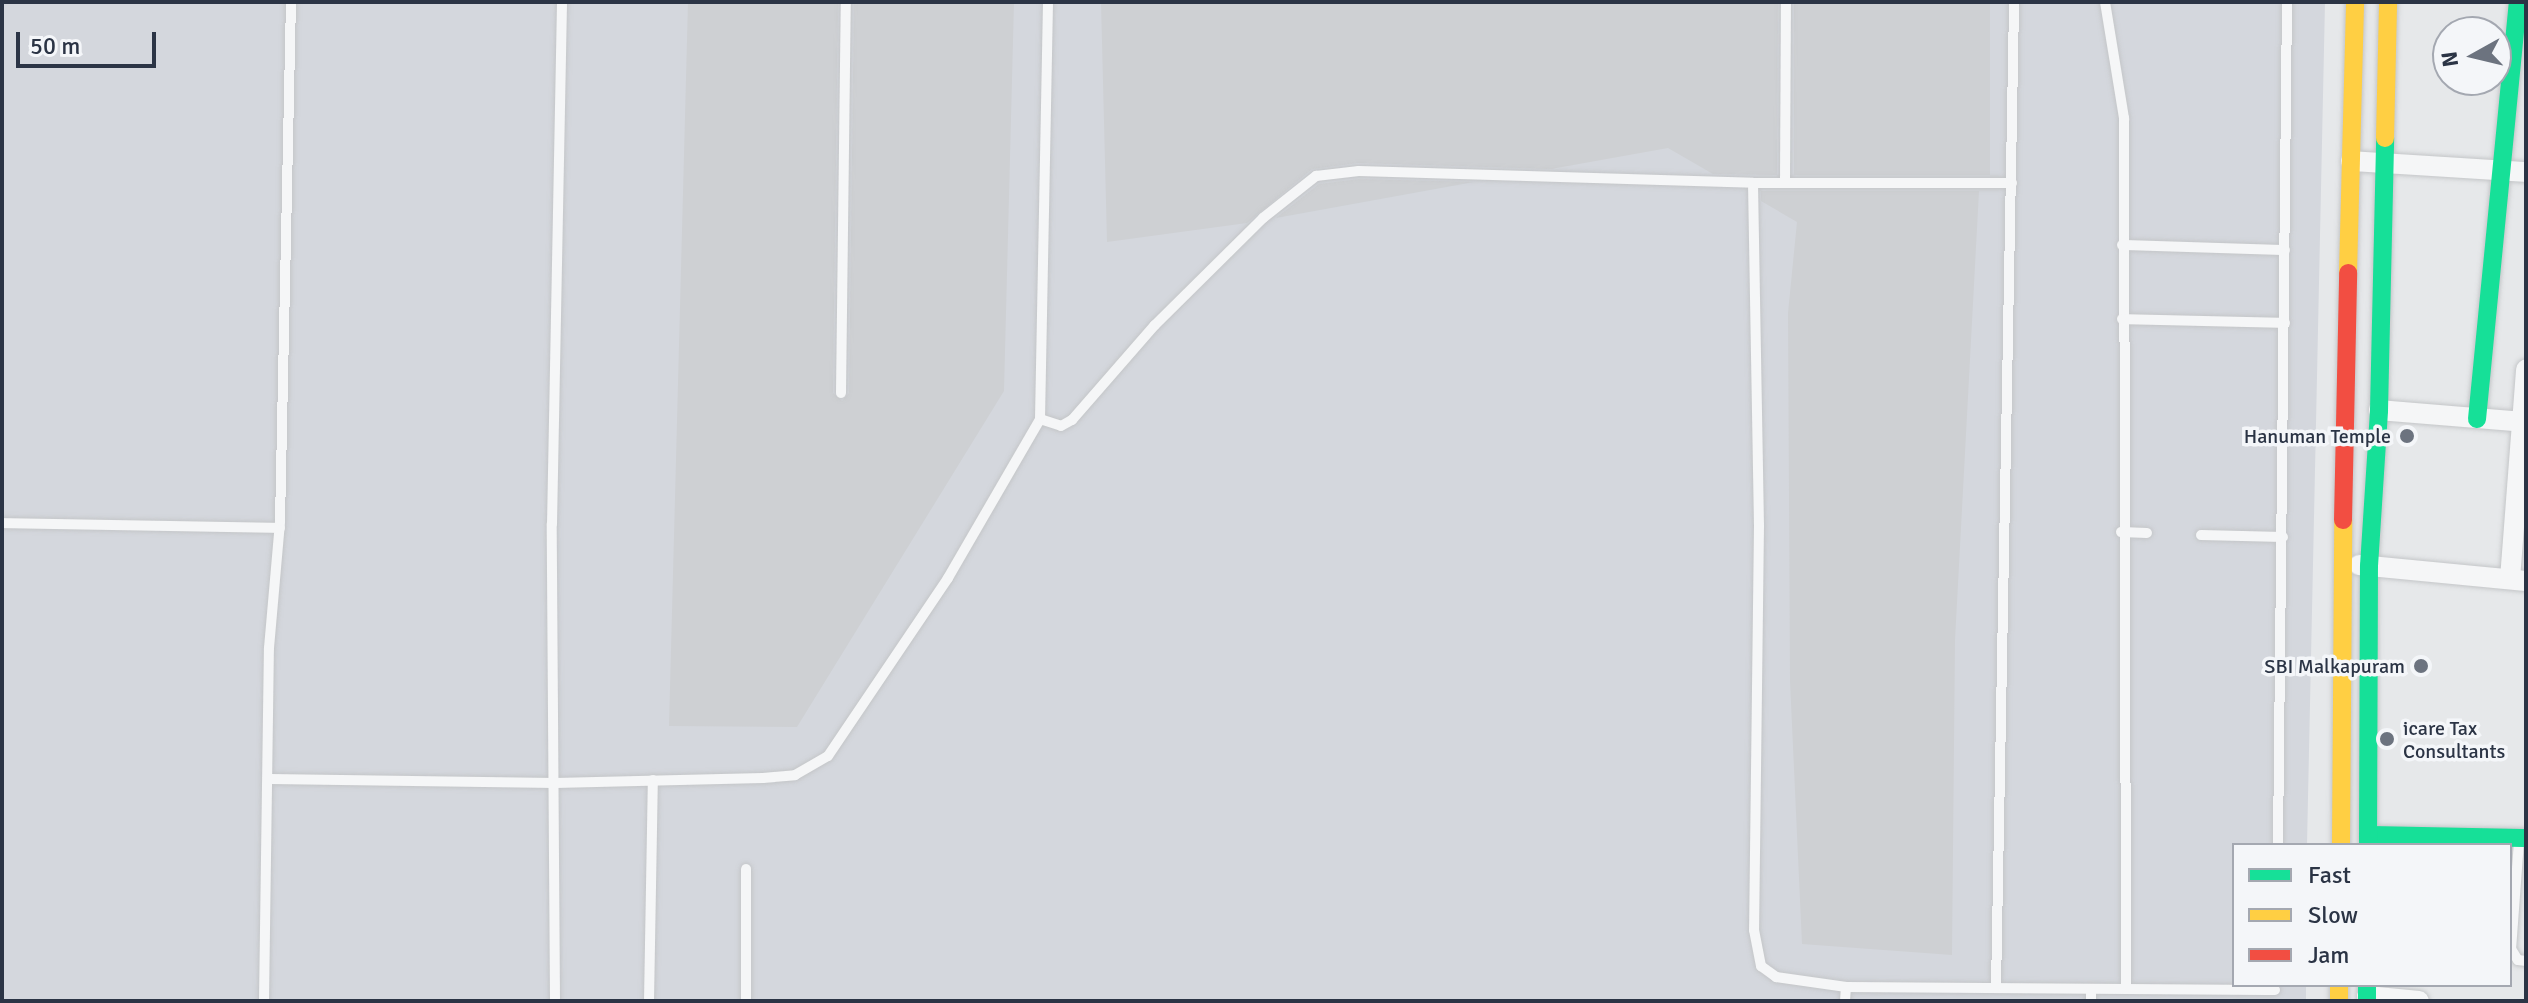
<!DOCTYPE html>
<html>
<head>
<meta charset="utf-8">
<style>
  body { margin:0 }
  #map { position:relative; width:2528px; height:1003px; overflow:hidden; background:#e6e8ea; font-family:Signika,sans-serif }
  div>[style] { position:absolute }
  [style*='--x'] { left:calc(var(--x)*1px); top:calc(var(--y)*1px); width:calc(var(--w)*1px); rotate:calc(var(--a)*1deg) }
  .built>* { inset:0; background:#d4d7dd }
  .building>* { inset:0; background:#ced0d3; transform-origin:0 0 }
  .roads { filter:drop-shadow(0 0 2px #c4c6c8) drop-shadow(0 0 2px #c4c6c8) }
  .lane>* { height:10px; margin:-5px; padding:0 5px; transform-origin:5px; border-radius:5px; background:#f5f6f7 }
  .street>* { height:20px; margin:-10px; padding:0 10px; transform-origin:10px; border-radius:10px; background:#f5f6f7 }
  .fast>* { height:18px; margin:-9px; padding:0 9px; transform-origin:9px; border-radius:9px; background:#16e098 }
  .slow>* { height:18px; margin:-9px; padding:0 9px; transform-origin:9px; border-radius:9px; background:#ffcf43 }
  .jam>* { height:18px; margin:-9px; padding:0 9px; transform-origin:9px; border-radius:9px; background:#f24e42 }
  .dots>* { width:22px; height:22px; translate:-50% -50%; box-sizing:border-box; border:4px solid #f4f6f9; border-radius:50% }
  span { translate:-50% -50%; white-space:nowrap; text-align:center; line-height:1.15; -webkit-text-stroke:7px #f4f6f9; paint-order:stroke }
  .poi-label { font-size:20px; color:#2b3445 }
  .right { translate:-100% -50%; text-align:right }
  .left { translate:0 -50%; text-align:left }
  .frame { position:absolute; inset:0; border:4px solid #2b3445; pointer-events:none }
  .legend { position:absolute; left:2232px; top:843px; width:280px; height:144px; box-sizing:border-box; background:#f4f6f9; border:2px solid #a4a8b1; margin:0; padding:10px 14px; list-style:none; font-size:24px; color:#2b3445 }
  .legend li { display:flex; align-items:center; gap:16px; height:40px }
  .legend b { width:40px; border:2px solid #a4a8b1 }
  .north { position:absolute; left:2432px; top:16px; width:80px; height:80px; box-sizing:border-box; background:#f4f6f9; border:2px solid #a4a8b1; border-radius:50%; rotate:262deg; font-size:22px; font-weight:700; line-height:32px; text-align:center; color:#2b3445 }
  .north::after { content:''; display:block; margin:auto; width:28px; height:36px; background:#6c737f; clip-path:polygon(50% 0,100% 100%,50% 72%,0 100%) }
  .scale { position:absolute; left:16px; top:32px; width:140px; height:36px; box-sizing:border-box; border:4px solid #2b3445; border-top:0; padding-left:10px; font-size:24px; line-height:28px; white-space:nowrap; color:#2b3445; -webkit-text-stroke:6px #f4f6f9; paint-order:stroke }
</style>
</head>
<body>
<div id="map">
  <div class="built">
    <div style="clip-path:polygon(2px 2px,2325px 2px,2307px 845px,2234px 845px,2234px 985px,2306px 985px,2306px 1001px,2px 1001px)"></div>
  </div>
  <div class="building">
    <div style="clip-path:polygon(688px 2px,838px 2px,833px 393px,842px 401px,849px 393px,854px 2px,1014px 2px,1004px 391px,797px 727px,669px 726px)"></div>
    <div style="clip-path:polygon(1101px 2px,1778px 2px,1777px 175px,1713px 174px,1668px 148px,1551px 169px,1358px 163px,1312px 169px,1247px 223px,1107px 242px)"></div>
    <div style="left:1794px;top:2px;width:196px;height:173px"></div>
    <div style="clip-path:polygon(1359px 179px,1474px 182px,1276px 218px,1319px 184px)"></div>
    <div style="clip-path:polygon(1761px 191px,1979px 191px,1955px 640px,1952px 955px,1802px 944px,1790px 681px,1788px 313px,1797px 222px,1761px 201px)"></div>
  </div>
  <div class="roads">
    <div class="lane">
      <div style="--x:2105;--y:2;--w:118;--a:80.7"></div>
      <div style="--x:2124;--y:118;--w:871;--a:89.87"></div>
      <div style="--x:1785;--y:182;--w:180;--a:-89.7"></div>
      <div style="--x:1753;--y:183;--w:342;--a:89"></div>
      <div style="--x:1759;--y:525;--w:405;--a:90.7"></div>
      <div style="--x:1754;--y:930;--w:37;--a:79"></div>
      <div style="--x:1761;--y:966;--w:19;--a:36"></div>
      <div style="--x:1776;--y:977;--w:71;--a:8.1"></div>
      <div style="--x:1846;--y:987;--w:429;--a:0.4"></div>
      <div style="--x:2122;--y:245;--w:163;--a:1.8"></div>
      <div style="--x:2122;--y:319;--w:163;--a:1.4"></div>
      <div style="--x:841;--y:393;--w:391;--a:-89.3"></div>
      <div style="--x:1040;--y:419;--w:22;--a:18"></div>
      <div style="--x:1061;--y:426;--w:13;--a:-29"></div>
      <div style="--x:1072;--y:420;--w:126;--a:-48.9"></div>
      <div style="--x:1155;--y:325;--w:152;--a:-44.7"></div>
      <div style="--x:1263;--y:218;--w:68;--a:-38.4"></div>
      <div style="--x:1316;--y:176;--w:43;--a:-6.6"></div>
      <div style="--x:1359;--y:171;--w:394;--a:1.7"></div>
      <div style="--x:1753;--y:183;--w:259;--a:0"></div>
      <div style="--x:2;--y:523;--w:278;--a:1"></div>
      <div style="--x:2121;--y:532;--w:26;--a:2"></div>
      <div style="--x:2201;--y:535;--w:82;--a:1.4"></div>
      <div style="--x:270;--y:779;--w:285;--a:0.8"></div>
      <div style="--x:555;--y:783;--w:208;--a:-1.4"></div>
      <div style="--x:763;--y:778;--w:32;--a:-5"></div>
      <div style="--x:795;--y:775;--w:38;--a:-30"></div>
      <div style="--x:828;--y:756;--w:215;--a:-56"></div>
      <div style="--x:948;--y:578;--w:184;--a:-59.9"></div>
      <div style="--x:1040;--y:419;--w:417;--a:-88.9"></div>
      <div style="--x:2519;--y:841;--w:108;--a:94.2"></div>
      <div style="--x:2511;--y:949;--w:13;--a:58"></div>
      <div style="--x:2518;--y:960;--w:8;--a:7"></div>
      <div style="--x:2278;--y:845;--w:843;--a:-89.39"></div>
      <div style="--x:746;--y:869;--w:132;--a:90"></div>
      <div style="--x:1996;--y:988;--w:986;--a:-88.95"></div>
      <div style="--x:2091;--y:989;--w:12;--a:90"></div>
      <div style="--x:264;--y:1001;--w:353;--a:-89.2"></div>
      <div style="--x:269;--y:648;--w:127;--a:-85"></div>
      <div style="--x:280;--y:521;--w:519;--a:-88.79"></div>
      <div style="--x:555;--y:1001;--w:477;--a:-90.4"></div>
      <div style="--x:552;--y:524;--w:522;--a:-88.9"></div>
      <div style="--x:649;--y:1001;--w:221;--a:-89"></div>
      <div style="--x:1845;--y:1001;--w:14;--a:-86"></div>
    </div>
    <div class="street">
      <div style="--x:2351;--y:161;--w:175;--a:3.6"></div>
      <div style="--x:2379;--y:410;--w:147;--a:4.7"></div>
      <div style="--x:2359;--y:565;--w:168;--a:5.5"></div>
      <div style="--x:2510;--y:579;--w:210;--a:-85.6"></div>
      <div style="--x:2367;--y:996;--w:52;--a:5.5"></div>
    </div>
    <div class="fast">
      <div style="--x:2477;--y:419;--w:419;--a:-84.4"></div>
      <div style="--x:2368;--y:835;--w:158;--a:1.1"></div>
      <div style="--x:2368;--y:845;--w:279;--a:-89.8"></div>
      <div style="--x:2369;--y:566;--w:156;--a:-86.3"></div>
      <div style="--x:2379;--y:410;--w:272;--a:-88.7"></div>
      <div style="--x:2367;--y:985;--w:16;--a:90"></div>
    </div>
    <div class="slow">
      <div style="--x:2385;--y:138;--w:136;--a:-88.7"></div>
      <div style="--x:2348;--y:273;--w:271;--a:-88.5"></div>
      <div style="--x:2341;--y:845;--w:325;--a:-89.6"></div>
      <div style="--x:2339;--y:985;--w:16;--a:90"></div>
    </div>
    <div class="jam">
      <div style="--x:2343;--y:520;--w:247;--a:-88.8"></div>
    </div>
  </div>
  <div class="dots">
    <div style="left:2407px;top:436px;background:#6c737f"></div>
    <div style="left:2421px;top:666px;background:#6c737f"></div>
    <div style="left:2387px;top:739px;background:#6c737f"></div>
  </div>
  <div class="poi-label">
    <span class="right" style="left:2391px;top:436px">Hanuman Temple</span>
    <span class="right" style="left:2405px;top:666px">SBI Malkapuram</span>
    <span class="left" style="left:2403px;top:740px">icare Tax<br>Consultants</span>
  </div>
  <div class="frame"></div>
  <ul class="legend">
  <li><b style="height:10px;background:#16e098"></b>Fast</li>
  <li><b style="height:10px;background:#ffcf43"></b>Slow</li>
  <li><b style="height:10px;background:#f24e42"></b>Jam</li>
  </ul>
  <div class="north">N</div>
  <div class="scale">50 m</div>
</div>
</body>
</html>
